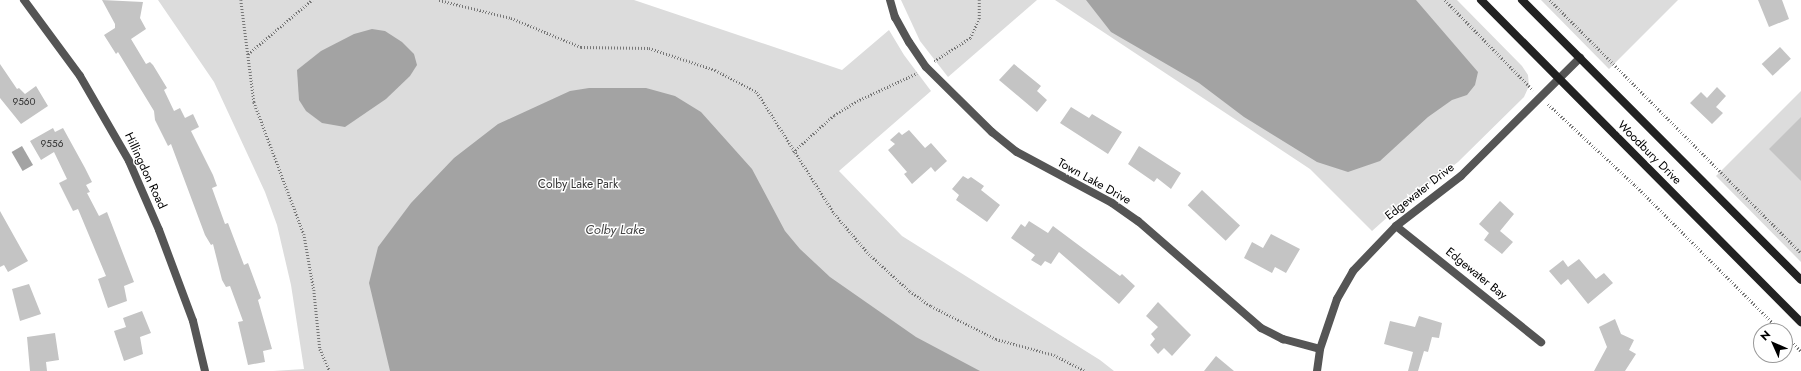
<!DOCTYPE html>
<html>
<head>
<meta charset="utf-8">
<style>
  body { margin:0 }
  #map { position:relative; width:1801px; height:371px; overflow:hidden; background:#fff; font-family:Jost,sans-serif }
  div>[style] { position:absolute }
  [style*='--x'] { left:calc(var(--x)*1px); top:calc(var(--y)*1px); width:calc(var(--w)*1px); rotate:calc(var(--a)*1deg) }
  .green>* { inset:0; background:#dcdcdc }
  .water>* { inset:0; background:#a3a3a3; transform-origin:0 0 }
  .building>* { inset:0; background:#c4c4c4; transform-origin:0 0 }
  .path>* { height:2.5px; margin-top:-1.25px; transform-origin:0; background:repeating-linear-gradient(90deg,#777 0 1px,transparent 0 3px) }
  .minor>* { height:8px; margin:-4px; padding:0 4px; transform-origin:4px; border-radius:4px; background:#555 }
  .secondary>* { height:8px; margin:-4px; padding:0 4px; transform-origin:4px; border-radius:4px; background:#222 }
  span { translate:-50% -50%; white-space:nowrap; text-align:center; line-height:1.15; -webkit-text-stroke:3px #fff; paint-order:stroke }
  .number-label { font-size:10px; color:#313131 }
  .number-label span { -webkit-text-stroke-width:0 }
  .street-label { font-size:12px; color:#000 }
  .park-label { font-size:12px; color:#333 }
  .water-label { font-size:13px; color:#444; font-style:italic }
  .north { position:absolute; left:1753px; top:323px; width:40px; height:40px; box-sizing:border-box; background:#fff; border:1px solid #999; border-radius:50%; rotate:315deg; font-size:11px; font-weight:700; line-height:16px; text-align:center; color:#000 }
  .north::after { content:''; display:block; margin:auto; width:14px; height:18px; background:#000; clip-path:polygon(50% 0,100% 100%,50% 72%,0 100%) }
</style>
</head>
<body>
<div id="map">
  <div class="green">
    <div style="clip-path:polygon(158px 0,634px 0,842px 70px,889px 30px,904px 55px,931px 91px,839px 171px,902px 236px,1100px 360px,1114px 371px,273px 371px,304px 369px,291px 285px,277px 225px,265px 192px,214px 82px)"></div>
    <div style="clip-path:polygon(901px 0,1037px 0,948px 77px,920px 41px)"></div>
    <div style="clip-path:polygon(1055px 0,1457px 0,1522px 66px,1528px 75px,1529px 86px,1524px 97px,1458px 162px,1391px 214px,1372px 231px,1310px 169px)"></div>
    <div style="clip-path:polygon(1541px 0,1678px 0,1609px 69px)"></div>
    <div style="clip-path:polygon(1801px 91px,1801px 262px,1716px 176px)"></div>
  </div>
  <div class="water">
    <div style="clip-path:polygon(1086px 0,1416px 0,1478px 72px,1475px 85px,1467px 95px,1452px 100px,1428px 117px,1380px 161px,1348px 172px,1317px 162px,1244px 117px,1199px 83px,1111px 32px)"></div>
    <div style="clip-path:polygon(372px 29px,385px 31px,402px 42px,414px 54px,417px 65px,410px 76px,386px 99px,345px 127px,322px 123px,306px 111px,299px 100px,297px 70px,321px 51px,354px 34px)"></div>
    <div style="clip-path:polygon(589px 88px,646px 88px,675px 96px,701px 112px,752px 169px,785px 231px,800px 249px,830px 277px,916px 337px,980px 371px,390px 371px,369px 283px,378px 247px,411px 203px,454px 158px,498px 124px,570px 91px)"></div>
    <div style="left:22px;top:146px;width:22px;height:12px;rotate:60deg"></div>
  </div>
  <div class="building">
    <div style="clip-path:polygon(102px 0,143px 2px,140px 18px,146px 29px,131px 39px,146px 64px,150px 62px,153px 65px,167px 88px,164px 90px,174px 111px,180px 108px,185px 118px,193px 114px,199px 127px,191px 131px,213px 175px,217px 186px,212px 188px,225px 224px,228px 223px,244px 265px,248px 263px,261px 298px,258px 300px,272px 349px,263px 351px,265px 362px,248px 365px,238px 322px,243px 321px,230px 286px,226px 287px,222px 280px,213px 244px,211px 245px,205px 235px,171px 144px,168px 146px,155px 120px,154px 111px,118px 52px,116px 54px,104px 35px,115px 28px,115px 24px)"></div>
    <div style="clip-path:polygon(1758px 0,1782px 0,1789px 19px,1769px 27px)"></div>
    <div style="left:1780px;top:47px;width:16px;height:25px;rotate:47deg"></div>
    <div style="clip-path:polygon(0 64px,17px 89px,19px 88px,25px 94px,36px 86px,48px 106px,21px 124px,0 98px)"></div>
    <div style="clip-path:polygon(1014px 64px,1041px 86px,1037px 91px,1047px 100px,1037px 112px,999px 80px)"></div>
    <div style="clip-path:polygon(1717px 87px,1726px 96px,1716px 107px,1723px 113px,1712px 124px,1690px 103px,1701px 92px,1707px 98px)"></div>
    <div style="clip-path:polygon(1071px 107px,1089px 118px,1092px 114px,1122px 132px,1108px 154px,1060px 123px)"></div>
    <div style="clip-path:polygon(1801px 117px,1801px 181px,1769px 149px)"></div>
    <div style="clip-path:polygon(53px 128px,55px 132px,63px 128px,85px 168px,92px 182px,86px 185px,90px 192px,87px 193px,99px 216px,107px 212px,134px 282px,124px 286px,127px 301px,108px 308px,98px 279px,106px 276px,78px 209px,73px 211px,59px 183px,67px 179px,54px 152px,41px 160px,30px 141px)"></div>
    <div style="clip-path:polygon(909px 130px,925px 148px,931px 143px,947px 161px,935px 172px,931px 167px,912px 184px,904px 174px,907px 172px,888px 150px,895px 144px,890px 140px,899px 132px,902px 135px)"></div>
    <div style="clip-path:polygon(1139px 146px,1181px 173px,1171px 189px,1157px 178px,1154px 182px,1128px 164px)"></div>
    <div style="clip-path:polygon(963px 176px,968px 179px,971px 177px,984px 186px,981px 190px,1000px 205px,987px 222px,956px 200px,959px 195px,952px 189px)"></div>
    <div style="left:1202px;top:190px;width:52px;height:21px;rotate:43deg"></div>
    <div style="clip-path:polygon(1500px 201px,1514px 214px,1500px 231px,1513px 242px,1502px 254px,1484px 240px,1489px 233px,1479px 224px)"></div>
    <div style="clip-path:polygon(0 211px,28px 261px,8px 272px,4px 265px,0 267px)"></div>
    <div style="clip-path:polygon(1029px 221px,1048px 233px,1053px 226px,1120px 276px,1122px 274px,1135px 286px,1119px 304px,1059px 252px,1051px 264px,1045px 261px,1041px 266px,1031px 260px,1035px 255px,1011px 238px,1021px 224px,1025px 227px)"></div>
    <div style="clip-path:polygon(1271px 234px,1300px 249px,1286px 273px,1275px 267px,1272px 273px,1244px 258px,1252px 242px,1263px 248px)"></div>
    <div style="clip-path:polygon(1579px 259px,1596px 279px,1604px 273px,1613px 283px,1588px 304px,1568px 279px,1561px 285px,1549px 271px,1563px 260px,1568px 267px)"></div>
    <div style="clip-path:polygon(29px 284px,41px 314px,20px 321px,12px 289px)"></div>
    <div style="clip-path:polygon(1158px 302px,1191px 335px,1172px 356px,1164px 348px,1158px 354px,1150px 345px,1155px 339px,1151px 334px,1158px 327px,1146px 316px)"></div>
    <div style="clip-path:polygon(142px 311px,151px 333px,140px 337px,143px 354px,124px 361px,114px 331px,126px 327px,123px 318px)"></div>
    <div style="clip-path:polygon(1419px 316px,1442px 323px,1439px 338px,1432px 337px,1428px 352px,1424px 351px,1418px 371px,1408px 371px,1413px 352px,1384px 344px,1390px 321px,1415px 327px)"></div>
    <div style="clip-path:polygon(1615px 319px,1621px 334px,1634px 340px,1629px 350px,1636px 354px,1625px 371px,1594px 371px,1607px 347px,1599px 327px)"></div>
    <div style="clip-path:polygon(55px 333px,59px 360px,46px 362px,47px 371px,30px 371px,27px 337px)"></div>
    <div style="clip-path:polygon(1216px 356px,1234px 371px,1204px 371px)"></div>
  </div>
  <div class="path">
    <div style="--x:241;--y:0;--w:103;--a:82.7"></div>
    <div style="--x:254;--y:102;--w:141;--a:69.3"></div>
    <div style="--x:304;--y:234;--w:57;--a:79.9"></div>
    <div style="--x:314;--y:290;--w:59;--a:84.2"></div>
    <div style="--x:320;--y:349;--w:24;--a:66"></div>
    <div style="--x:439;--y:0;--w:74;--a:14"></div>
    <div style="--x:511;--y:18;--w:76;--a:22.5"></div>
    <div style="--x:581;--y:47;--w:68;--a:0.8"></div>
    <div style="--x:649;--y:48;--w:70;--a:18.4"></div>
    <div style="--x:715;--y:70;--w:47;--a:27.6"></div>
    <div style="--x:757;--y:92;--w:143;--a:57.5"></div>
    <div style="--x:834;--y:213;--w:54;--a:49.5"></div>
    <div style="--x:869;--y:254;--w:55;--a:42.1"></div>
    <div style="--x:910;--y:291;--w:26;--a:36"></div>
    <div style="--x:931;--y:306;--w:73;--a:26.9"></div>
    <div style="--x:996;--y:339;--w:60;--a:15.4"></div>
    <div style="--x:1054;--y:355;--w:35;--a:27"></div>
    <div style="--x:1445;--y:0;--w:126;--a:45.6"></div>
    <div style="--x:1550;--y:0;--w:356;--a:45.2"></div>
    <div style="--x:248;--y:54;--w:84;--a:-40.2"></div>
    <div style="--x:934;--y:61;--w:43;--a:-32.6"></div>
    <div style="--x:970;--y:38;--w:21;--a:-65"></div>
    <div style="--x:979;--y:19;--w:19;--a:-90"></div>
    <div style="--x:1548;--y:104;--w:119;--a:43"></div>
    <div style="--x:1635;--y:185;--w:206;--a:45"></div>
    <div style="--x:793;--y:152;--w:55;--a:-42.1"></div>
    <div style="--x:834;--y:115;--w:27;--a:-31"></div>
    <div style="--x:857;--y:101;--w:66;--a:-25"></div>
    <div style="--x:1785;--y:335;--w:23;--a:45"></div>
  </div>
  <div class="minor">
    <div style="--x:24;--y:0;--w:94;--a:53.6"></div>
    <div style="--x:80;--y:76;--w:98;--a:60"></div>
    <div style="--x:129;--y:161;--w:75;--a:66.5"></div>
    <div style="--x:159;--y:230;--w:97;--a:69.5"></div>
    <div style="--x:193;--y:321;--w:51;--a:76.5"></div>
    <div style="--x:890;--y:0;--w:18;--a:74"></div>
    <div style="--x:895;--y:17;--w:29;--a:61"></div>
    <div style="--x:909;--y:42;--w:30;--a:56"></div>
    <div style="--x:926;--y:67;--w:93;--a:44.6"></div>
    <div style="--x:992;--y:132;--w:32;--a:39"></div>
    <div style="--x:1017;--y:152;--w:108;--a:28.2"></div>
    <div style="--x:1112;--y:203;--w:32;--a:35"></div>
    <div style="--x:1138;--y:221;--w:163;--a:41"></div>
    <div style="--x:1261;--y:328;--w:25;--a:27"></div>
    <div style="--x:1283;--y:339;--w:38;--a:15"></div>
    <div style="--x:1396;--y:226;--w:186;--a:38.7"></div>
    <div style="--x:1317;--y:371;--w:22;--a:-82"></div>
    <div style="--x:1320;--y:349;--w:53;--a:-71.2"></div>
    <div style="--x:1337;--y:299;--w:32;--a:-60"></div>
    <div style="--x:1353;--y:271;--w:62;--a:-46.3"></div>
    <div style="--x:1396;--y:226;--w:82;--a:-37.6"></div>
    <div style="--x:1461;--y:176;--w:168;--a:-44.8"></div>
  </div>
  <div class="secondary">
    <div style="--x:1481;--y:0;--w:454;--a:45.2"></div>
    <div style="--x:1522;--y:0;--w:395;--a:45.1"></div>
  </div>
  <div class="number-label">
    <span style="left:24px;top:102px">9560</span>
    <span style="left:52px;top:144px">9556</span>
  </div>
  <div class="street-label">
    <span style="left:1649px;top:153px;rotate:45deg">Woodbury Drive</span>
    <span style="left:145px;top:171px;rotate:65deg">Hillingdon Road</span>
    <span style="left:1094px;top:182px;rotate:29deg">Town Lake Drive</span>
    <span style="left:1420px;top:192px;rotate:-38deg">Edgewater Drive</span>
    <span style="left:1476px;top:274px;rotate:39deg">Edgewater Bay</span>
  </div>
  <div class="park-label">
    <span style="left:578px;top:185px">Colby Lake Park</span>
  </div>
  <div class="water-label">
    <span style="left:615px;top:230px">Colby Lake</span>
  </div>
  <div class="north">N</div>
</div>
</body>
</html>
